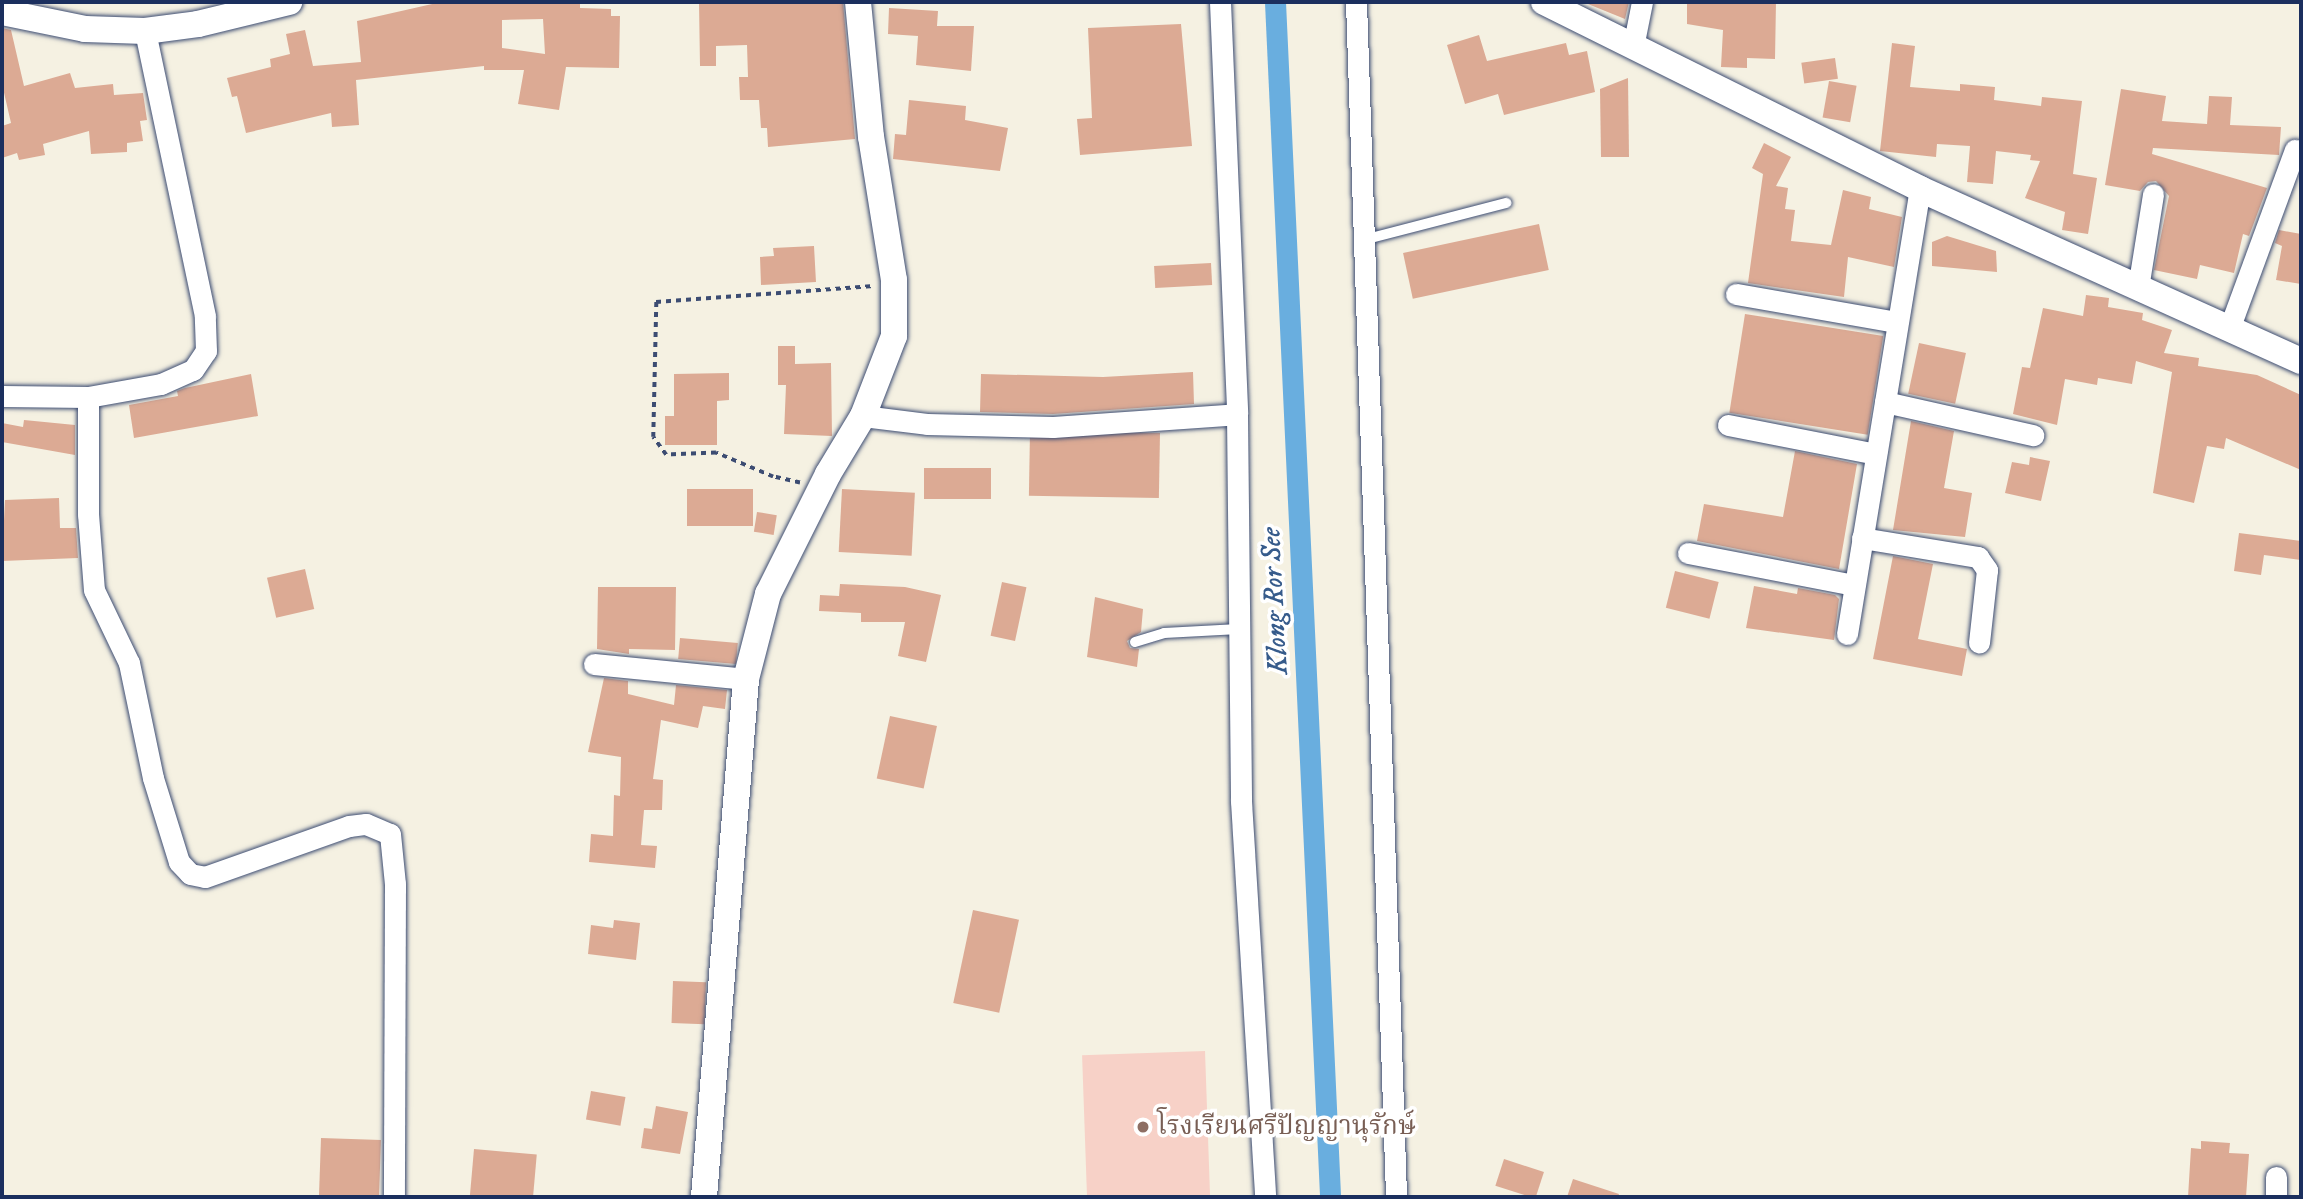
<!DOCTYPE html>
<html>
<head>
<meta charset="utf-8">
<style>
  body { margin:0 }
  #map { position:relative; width:2303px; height:1199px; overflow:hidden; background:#f5f1e2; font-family:"IM FELL DW Pica","Noto Serif Thai",serif }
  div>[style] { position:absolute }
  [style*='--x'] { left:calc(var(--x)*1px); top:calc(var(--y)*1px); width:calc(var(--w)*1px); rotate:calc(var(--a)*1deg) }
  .built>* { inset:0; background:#f7d1c7; transform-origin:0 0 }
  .canal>* { height:21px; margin:-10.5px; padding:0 10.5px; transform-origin:10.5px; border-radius:10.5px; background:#69aedf }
  .building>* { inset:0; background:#dcaa94; transform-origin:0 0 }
  .path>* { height:3.5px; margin-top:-1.75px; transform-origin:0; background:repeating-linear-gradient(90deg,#3c4c72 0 5px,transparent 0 10px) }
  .roads { filter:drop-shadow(0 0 2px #3c4c72) drop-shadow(0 0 2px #3c4c72) }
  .service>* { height:10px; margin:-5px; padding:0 5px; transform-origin:5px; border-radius:5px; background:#fff }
  .minor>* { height:21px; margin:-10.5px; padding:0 10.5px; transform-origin:10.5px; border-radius:10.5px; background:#fff }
  .tertiary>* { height:26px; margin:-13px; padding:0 13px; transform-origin:13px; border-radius:13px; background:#fff }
  .dots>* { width:19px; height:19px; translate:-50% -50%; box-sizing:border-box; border:4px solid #fff; border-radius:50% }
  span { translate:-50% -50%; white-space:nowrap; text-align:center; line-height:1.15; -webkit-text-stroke:7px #fff; paint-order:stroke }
  .education-label { font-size:26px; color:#785e54 }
  .left { translate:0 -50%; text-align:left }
  .water-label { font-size:28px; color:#365b8b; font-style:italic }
  .frame { position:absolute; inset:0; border:4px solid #1b2f5e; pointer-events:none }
</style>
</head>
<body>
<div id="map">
  <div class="built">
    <div style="left:1205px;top:1051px;width:146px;height:123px;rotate:88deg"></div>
  </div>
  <div class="canal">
    <div style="--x:1275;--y:2;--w:1196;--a:87.36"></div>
  </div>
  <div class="building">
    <div style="clip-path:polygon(evenodd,441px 2px,580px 2px,580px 8px,611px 9px,611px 16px,620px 16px,619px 68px,566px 67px,559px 110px,518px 104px,524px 70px,484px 70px,484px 66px,356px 80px,359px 125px,332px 127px,331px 113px,246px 133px,237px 96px,232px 97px,227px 78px,271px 67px,270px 59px,290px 54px,286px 34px,305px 30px,313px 66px,361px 62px,357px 21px,441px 2px,543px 19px,545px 54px,502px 48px,502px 20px,543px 19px)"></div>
    <div style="clip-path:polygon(699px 2px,843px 2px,855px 139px,768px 147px,767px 128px,761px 128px,759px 100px,740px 100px,739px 77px,748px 77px,747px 45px,716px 46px,716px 66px,700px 66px)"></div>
    <div style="clip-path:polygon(1583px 2px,1629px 2px,1625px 19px)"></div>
    <div style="clip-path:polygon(1687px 2px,1776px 2px,1775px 59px,1747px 58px,1747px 68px,1721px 67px,1723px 30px,1687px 24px)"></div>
    <div style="clip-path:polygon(889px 8px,938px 11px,937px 26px,974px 26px,971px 71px,916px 65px,918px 36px,888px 34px)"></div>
    <div style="clip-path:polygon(1181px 24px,1192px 146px,1080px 155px,1077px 119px,1092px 118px,1088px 28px)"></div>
    <div style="clip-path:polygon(2px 28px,11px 30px,24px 86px,70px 73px,75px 88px,113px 84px,114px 95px,143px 93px,147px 120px,140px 121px,143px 141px,127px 143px,127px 152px,91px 154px,89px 131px,43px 144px,45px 155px,19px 160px,17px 153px,2px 158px,2px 126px,11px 123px,2px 84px)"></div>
    <div style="clip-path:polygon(1479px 35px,1487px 61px,1566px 43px,1569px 55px,1587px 51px,1595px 92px,1504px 115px,1498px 94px,1465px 104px,1447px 45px)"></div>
    <div style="clip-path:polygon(1892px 43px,1915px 46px,1910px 87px,1960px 91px,1960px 84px,1995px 87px,1994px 100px,2041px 106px,2042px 97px,2082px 101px,2073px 174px,2097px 178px,2088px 234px,2062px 230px,2065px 212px,2025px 198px,2040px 161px,2030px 160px,2031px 155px,1996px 151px,1993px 184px,1967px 182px,1970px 146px,1937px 144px,1936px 157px,1880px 151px)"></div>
    <div style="left:1835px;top:58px;width:21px;height:34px;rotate:82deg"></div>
    <div style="clip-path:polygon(1628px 78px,1629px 157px,1601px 157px,1600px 89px)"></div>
    <div style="left:1829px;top:81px;width:28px;height:37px;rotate:10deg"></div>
    <div style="clip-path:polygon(2121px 89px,2166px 96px,2162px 121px,2207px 124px,2209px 96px,2232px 97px,2230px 125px,2281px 127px,2279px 155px,2153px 148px,2152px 154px,2267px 188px,2249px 236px,2243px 234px,2234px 273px,2200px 265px,2197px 279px,2154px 270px,2169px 196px,2156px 181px,2148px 182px,2140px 191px,2105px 185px)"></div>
    <div style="clip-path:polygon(909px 100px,966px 106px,965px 120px,1008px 128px,1000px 171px,893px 159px,895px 134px,906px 135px)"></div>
    <div style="clip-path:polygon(1764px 143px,1791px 157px,1776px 186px,1788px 188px,1785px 209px,1795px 210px,1791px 241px,1831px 245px,1843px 190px,1871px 197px,1869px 209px,1902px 217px,1894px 267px,1848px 257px,1844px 297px,1748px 283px,1763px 174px,1752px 168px)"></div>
    <div style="left:1539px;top:224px;width:47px;height:139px;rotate:78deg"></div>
    <div style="clip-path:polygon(2279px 230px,2301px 234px,2301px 284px,2276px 280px,2282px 246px,2275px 243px)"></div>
    <div style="clip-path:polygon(1947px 236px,1996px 251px,1997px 272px,1932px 266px,1932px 242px)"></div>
    <div style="clip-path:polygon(814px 246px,816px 282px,761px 285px,760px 257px,774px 256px,773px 248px)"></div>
    <div style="left:1211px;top:263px;width:22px;height:57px;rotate:87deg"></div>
    <div style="clip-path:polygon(2086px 295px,2109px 298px,2108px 307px,2143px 313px,2142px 320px,2172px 330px,2164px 353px,2199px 358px,2198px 366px,2257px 375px,2301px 395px,2301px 470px,2226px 438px,2224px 449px,2207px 446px,2194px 503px,2153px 493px,2172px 372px,2136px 361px,2132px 384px,2098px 378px,2097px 385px,2065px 379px,2057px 425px,2013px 414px,2022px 367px,2030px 368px,2043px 308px,2083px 316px)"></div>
    <div style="left:1745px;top:314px;width:140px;height:100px;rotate:9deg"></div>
    <div style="left:1919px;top:343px;width:48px;height:52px;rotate:12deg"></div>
    <div style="clip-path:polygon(778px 346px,795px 346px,795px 364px,831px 363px,832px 436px,784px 434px,786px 385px,778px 385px)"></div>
    <div style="clip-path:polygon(1193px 372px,1194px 404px,1053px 414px,980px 412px,981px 374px,1103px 377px)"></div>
    <div style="clip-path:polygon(729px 373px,729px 400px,717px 401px,717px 445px,665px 445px,665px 416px,674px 416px,674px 374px)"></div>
    <div style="clip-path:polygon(251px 374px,258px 416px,134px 438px,129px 405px,178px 396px,177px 391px,185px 388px)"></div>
    <div style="clip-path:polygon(24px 420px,75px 425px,75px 455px,2px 442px,2px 423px,23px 427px)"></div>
    <div style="clip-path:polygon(1911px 421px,1954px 431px,1944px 488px,1972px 493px,1965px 537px,1893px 530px)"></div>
    <div style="left:1160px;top:433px;width:65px;height:130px;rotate:91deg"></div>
    <div style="clip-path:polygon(1795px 451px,1857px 464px,1839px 569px,1697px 541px,1704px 504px,1783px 517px)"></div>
    <div style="clip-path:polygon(2030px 457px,2050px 461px,2041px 501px,2005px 493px,2012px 462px,2029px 465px)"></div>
    <div style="left:991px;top:468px;width:31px;height:67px;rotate:90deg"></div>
    <div style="left:687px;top:489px;width:66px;height:37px"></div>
    <div style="left:842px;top:489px;width:73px;height:63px;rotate:3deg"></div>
    <div style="clip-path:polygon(59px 498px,60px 528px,76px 528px,78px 558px,2px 561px,5px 500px)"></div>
    <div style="left:757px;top:512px;width:20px;height:20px;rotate:9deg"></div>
    <div style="clip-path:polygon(2239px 533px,2301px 541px,2301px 560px,2264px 555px,2261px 575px,2234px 571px)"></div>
    <div style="clip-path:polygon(1893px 556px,1933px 564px,1918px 639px,1967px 649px,1962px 676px,1873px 659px)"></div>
    <div style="left:305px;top:569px;width:41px;height:39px;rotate:77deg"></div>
    <div style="left:1675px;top:571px;width:45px;height:38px;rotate:14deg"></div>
    <div style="left:1002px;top:582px;width:25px;height:55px;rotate:12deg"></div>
    <div style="clip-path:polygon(840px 584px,905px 587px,941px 595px,926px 662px,898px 656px,905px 622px,861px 622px,861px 613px,819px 611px,820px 595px,839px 596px)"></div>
    <div style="clip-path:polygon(1754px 586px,1797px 594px,1798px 588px,1835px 595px,1839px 599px,1834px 640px,1746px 628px)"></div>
    <div style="clip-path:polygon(598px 587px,676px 587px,675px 650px,629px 649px,629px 654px,597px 649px)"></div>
    <div style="clip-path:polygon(1095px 597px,1143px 609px,1141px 632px,1127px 641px,1130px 648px,1139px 649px,1137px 667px,1087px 657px)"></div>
    <div style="left:680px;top:638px;width:58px;height:21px;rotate:5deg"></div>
    <div style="clip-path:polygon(604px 678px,628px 681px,628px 694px,674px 705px,676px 685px,727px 690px,725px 709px,703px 706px,698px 728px,661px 720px,653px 779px,663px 780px,662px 810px,644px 810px,641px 845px,657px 846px,655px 868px,589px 862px,591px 834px,613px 836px,614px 795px,620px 796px,621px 757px,588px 752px)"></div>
    <div style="left:890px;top:716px;width:48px;height:64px;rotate:12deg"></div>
    <div style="left:973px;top:910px;width:47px;height:95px;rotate:12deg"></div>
    <div style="clip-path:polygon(614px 920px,640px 923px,636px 960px,588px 954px,591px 925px,613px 928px)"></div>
    <div style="left:673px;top:981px;width:33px;height:42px;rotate:2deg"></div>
    <div style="left:591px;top:1091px;width:35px;height:29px;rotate:10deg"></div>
    <div style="clip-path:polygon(656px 1106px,688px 1112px,680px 1154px,641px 1148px,644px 1128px,652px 1129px)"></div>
    <div style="left:321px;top:1138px;width:60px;height:59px;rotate:2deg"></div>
    <div style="clip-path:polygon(2201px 1141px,2230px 1143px,2229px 1153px,2249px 1154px,2246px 1197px,2188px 1197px,2191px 1148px,2201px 1149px)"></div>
    <div style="left:474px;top:1149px;width:63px;height:48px;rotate:5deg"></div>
    <div style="left:1504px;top:1159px;width:42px;height:28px;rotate:18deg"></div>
    <div style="clip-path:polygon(1573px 1179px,1619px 1194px,1618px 1197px,1567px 1197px)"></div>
  </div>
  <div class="path">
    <div style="--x:800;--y:483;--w:28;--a:-167"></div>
    <div style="--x:773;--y:477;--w:62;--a:-157.2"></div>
    <div style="--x:716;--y:453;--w:50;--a:177.7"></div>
    <div style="--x:666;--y:455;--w:22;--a:-126"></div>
    <div style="--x:653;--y:437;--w:135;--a:-88.7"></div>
    <div style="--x:656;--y:302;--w:218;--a:-4.2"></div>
  </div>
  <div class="roads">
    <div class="service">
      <div style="--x:1367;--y:239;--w:144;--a:-14.5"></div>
      <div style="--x:1135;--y:642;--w:30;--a:-17"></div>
      <div style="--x:1164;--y:633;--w:75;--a:-3.1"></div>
    </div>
    <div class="minor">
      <div style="--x:1220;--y:2;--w:412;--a:87.6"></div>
      <div style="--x:1237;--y:414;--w:387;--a:89.4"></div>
      <div style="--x:1241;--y:801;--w:397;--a:86.5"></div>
      <div style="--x:1356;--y:2;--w:1196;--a:88.08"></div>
      <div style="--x:1633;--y:47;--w:46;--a:-78.7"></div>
      <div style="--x:2138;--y:288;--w:95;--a:-80.9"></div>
      <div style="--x:1736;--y:294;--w:163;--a:9.9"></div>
      <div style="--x:2229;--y:329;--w:191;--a:-69.8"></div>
      <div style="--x:2;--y:396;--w:86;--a:0.7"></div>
      <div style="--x:88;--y:397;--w:74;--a:-10.1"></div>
      <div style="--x:161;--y:384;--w:35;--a:-24"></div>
      <div style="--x:193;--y:370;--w:23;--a:-56"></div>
      <div style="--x:206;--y:351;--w:35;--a:-92"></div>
      <div style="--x:205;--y:316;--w:291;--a:-101.9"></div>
      <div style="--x:88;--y:397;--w:117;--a:90"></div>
      <div style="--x:88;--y:514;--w:76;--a:85.5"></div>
      <div style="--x:94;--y:590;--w:81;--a:64.4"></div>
      <div style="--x:129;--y:663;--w:117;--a:78.2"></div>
      <div style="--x:153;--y:778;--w:88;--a:72.8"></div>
      <div style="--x:179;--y:862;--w:16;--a:47"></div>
      <div style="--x:190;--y:874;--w:15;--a:11"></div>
      <div style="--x:205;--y:877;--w:153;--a:-19.5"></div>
      <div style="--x:349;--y:826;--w:17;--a:-7"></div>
      <div style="--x:366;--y:824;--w:26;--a:23"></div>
      <div style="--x:390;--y:834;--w:50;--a:84.3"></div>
      <div style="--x:395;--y:884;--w:313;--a:90.2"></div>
      <div style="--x:1885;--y:402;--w:152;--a:12.6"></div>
      <div style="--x:863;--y:416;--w:64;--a:7.1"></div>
      <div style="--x:927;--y:424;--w:126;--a:1.4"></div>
      <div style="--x:1053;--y:427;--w:184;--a:-4"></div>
      <div style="--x:1728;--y:425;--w:151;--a:11.1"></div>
      <div style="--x:1862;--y:538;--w:118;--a:9.3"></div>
      <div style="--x:1978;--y:557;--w:16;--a:55"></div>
      <div style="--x:1987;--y:570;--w:73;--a:96.3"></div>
      <div style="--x:1688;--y:553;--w:169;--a:10.9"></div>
      <div style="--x:1847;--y:634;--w:451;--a:-80.7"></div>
      <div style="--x:594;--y:664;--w:153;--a:5.6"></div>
      <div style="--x:2276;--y:1197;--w:20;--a:-90"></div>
    </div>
    <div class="tertiary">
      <div style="--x:1544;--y:2;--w:420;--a:26.4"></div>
      <div style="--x:1920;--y:189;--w:418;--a:24.3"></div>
      <div style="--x:2;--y:12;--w:85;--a:11.6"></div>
      <div style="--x:85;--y:29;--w:60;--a:1.9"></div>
      <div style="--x:145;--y:31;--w:53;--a:-7.5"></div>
      <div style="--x:198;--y:24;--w:94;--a:-13.6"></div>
      <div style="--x:704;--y:1197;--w:520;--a:-85.36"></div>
      <div style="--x:746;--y:679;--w:88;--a:-75.5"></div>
      <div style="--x:768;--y:594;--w:134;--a:-63.4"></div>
      <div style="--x:828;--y:474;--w:68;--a:-58.9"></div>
      <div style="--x:863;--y:416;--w:86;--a:-68.8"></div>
      <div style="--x:894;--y:336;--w:56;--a:-90"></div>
      <div style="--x:894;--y:280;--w:145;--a:-99.1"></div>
      <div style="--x:871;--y:137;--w:136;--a:-95.5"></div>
    </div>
  </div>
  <div class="dots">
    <div style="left:1143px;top:1127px;background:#8d6e63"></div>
  </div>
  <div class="education-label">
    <span class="left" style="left:1157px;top:1127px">โรงเรียนศรีปัญญานุรักษ์</span>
  </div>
  <div class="water-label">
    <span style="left:1275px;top:601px;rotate:-93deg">Klong Ror See</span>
  </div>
  <div class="frame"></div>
</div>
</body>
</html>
